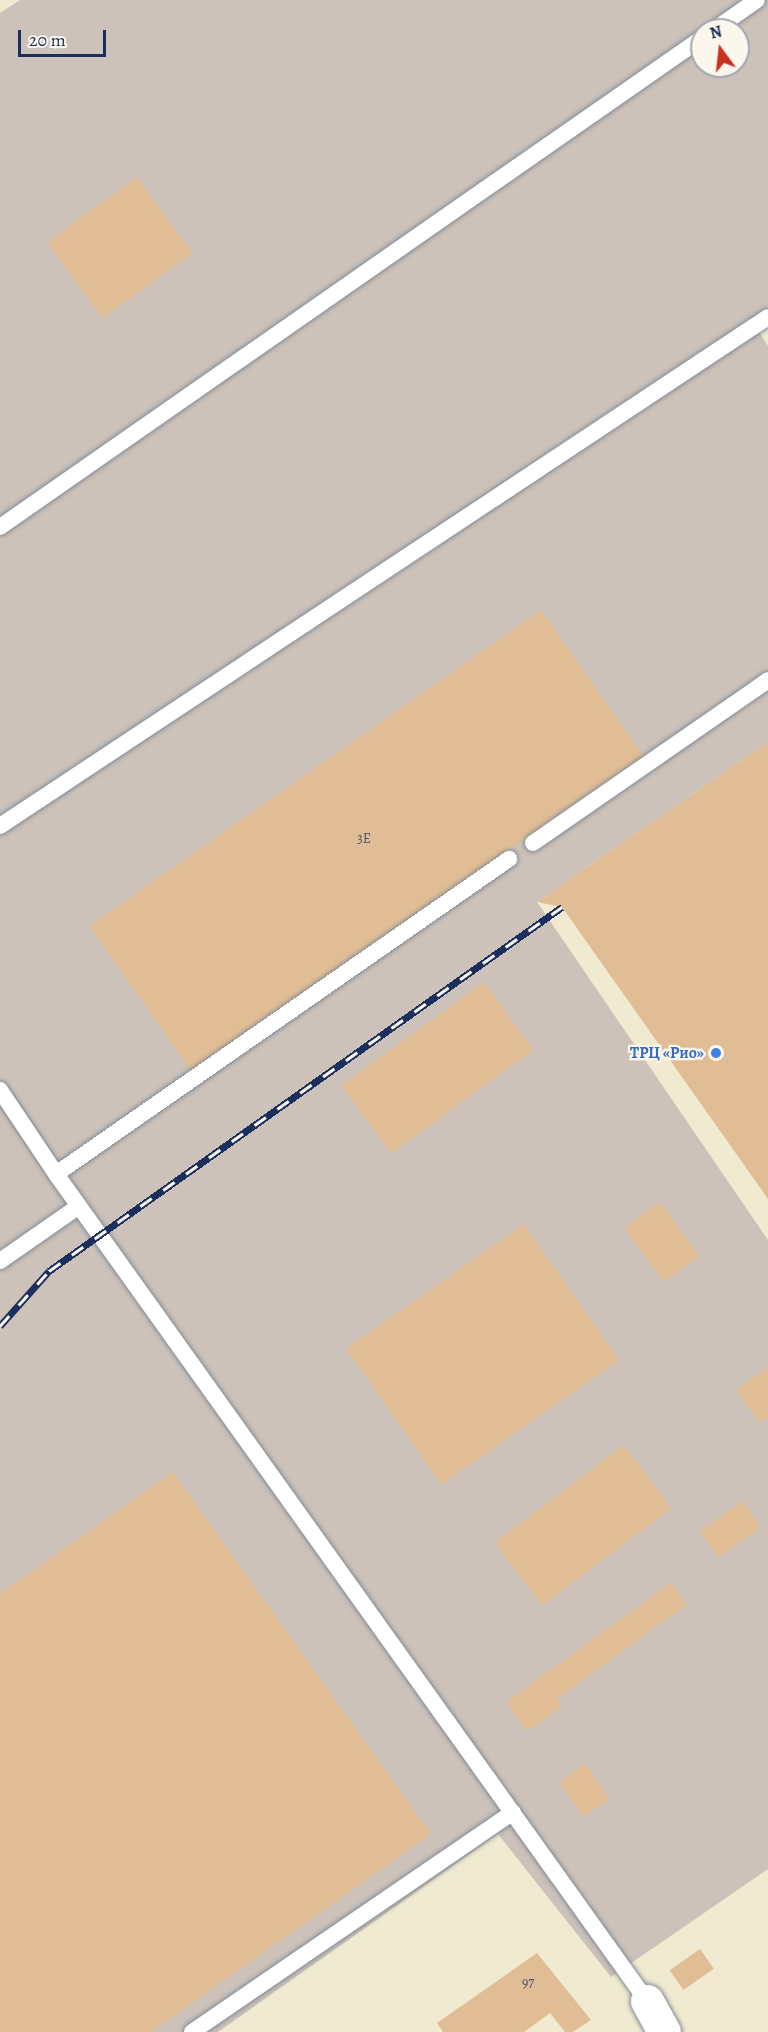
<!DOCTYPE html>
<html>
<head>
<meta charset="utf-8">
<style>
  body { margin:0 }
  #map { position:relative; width:768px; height:2032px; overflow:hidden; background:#efead0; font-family:Alegreya,serif }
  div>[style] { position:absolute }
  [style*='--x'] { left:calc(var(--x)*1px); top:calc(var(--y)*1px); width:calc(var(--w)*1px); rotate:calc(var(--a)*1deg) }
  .industrial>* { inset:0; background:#ccc2b9 }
  .building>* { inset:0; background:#e1bd95; transform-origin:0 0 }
  .roads { filter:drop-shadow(0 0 2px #858c97) drop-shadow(0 0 2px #858c97) }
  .service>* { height:16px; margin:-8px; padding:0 8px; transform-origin:8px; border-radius:8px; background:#fff }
  .minor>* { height:33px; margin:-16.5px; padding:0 16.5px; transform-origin:16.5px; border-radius:16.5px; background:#fff }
  .rail>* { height:7px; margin-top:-3.5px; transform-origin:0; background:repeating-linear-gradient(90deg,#fbf7ec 0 14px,#1b2f5e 0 28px); box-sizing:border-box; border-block:2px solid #1b2f5e }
  .dots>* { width:16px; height:16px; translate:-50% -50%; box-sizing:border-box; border:3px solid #fbf7ec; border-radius:50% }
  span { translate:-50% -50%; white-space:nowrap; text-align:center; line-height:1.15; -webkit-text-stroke:4.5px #fbf7ec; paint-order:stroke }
  .number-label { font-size:14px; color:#4c526c }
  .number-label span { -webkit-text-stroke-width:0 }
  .shop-label { font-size:16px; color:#366cbe; font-weight:700 }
  .right { translate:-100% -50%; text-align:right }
  .north { position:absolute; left:690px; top:18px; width:60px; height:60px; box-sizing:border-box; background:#fbf7ec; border:2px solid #a1a7b3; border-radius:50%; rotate:345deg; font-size:16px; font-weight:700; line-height:24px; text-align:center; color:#1b2f5e }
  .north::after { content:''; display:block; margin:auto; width:21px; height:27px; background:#c8321e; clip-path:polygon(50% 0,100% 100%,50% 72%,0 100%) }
  .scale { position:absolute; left:18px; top:30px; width:88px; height:27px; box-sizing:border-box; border:3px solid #1b2f5e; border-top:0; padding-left:8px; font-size:18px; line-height:21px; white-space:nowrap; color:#1b2f5e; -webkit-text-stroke:4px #fbf7ec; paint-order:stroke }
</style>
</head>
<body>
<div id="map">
  <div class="industrial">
    <div style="clip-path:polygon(evenodd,20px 0,768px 0,768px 325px,759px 332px,768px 346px,768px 742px,537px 902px,768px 1240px,768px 1869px,611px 1977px,498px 1834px,218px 2032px,0 2032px,0 13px,20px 0,702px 30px,738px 30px,738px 66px,702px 66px,702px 30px)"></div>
  </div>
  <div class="building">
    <div style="left:137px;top:177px;width:94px;height:111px;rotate:54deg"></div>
    <div style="left:541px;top:610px;width:178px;height:551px;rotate:55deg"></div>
    <div style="clip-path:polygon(768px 742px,768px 1199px,562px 907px,537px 902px)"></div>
    <div style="left:484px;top:982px;width:84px;height:176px;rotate:54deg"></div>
    <div style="left:660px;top:1202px;width:67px;height:44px;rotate:54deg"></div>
    <div style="left:524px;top:1224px;width:166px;height:217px;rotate:55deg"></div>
    <div style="clip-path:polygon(768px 1367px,768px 1417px,760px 1423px,736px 1390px)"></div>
    <div style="left:624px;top:1445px;width:79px;height:162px;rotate:53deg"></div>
    <div style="clip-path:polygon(173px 1472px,431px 1834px,151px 2032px,0 2032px,0 1594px)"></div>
    <div style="left:742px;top:1501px;width:32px;height:52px;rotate:54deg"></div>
    <div style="clip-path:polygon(671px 1583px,687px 1604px,557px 1699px,562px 1707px,527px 1731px,506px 1702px)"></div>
    <div style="left:586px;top:1764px;width:42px;height:32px;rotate:56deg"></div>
    <div style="left:700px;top:1949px;width:24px;height:37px;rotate:55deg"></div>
    <div style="clip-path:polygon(537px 1953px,591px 2020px,573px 2032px,565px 2032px,550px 2013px,524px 2032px,443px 2032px,437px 2023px)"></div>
  </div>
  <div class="roads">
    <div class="service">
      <div style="--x:714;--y:30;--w:52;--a:-34.9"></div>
      <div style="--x:0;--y:527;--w:856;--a:-34.86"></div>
      <div style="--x:0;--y:826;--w:921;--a:-33.53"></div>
      <div style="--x:533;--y:843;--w:286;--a:-34.7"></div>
      <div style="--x:0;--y:1090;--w:101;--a:56.3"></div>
      <div style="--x:56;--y:1174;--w:552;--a:-34.81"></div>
      <div style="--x:56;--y:1174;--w:1016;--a:54.45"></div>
      <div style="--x:0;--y:1261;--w:96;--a:-34.8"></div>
      <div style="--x:192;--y:2032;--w:389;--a:-34.4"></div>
    </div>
    <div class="minor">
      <div style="--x:647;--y:2001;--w:35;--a:61"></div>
    </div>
  </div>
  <div class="rail">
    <div style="--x:0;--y:1326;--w:74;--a:-48.3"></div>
    <div style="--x:49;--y:1271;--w:629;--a:-35.36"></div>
  </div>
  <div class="dots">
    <div style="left:716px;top:1053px;background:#3f7fe0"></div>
  </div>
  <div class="number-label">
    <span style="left:364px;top:839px">3Е</span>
    <span style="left:528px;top:1983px">97</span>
  </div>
  <div class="shop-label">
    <span class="right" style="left:704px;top:1053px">ТРЦ «Рио»</span>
  </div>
  <div class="north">N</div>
  <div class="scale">20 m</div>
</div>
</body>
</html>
